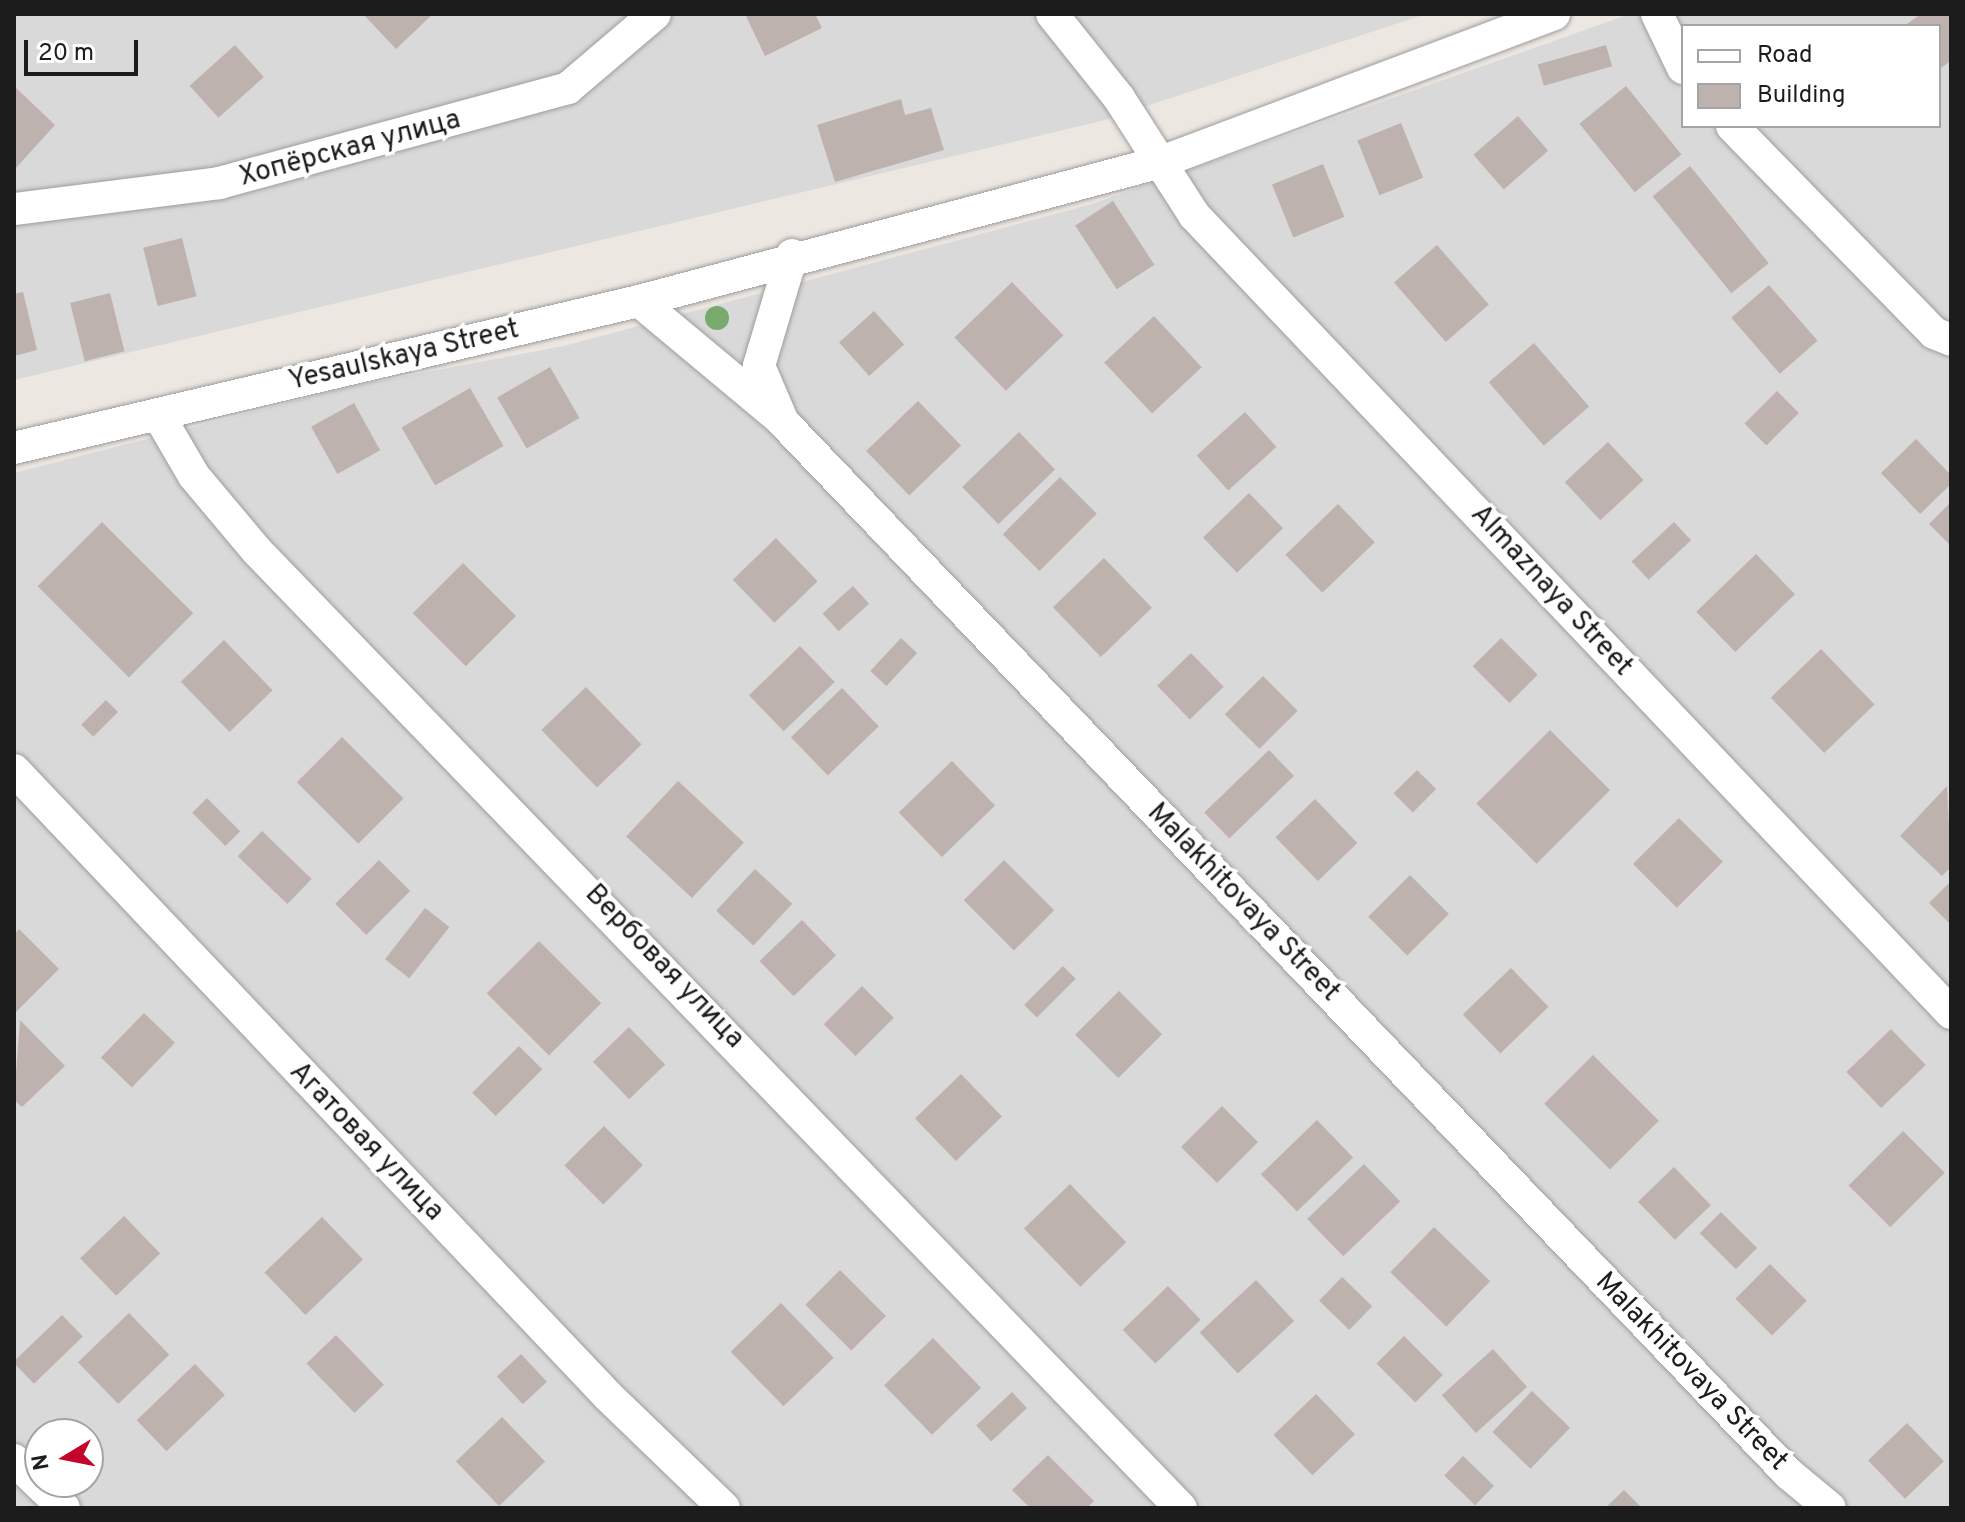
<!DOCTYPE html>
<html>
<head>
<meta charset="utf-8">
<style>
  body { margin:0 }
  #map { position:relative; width:1965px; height:1522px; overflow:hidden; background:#ede7e2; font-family:Overpass,sans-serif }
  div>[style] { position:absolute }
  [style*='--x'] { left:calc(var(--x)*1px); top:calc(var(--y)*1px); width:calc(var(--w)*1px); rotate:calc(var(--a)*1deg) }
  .residential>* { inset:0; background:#dad9d9 }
  .building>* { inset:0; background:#bdb2ae; transform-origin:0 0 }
  .roads { filter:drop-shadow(0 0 2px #9d9d9d) drop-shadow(0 0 2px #9d9d9d) }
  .minor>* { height:32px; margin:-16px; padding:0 16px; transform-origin:16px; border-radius:16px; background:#fff }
  .trees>* { width:24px; height:24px; margin:-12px; border-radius:50%; background:#78a96d }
  span { translate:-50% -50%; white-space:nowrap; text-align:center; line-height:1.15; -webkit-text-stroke:7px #fff; paint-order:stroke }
  .street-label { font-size:28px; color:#1c1c1c }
  .frame { position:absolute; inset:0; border:16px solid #1c1c1c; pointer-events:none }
  .legend { position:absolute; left:1681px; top:24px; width:260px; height:104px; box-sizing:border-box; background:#fff; border:2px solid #a4a4a4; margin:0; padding:10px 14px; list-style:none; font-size:24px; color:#1c1c1c }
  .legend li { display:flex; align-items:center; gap:16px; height:40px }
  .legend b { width:40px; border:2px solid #a4a4a4 }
  .north { position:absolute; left:24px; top:1418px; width:80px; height:80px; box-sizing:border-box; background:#fff; border:2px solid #a4a4a4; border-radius:50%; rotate:260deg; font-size:22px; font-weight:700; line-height:32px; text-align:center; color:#1c1c1c }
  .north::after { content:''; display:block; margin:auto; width:28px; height:36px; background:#c30529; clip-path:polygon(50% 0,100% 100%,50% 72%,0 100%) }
  .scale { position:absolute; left:24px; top:40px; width:114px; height:36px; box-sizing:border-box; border:4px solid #1c1c1c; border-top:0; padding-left:10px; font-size:24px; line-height:28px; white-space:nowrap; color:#1c1c1c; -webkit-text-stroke:6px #fff; paint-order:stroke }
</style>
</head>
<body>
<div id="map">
  <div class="residential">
    <div style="clip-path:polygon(14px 14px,1426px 14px,1101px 121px,14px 380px)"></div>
    <div style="clip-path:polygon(evenodd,1630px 14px,1951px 14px,1951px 1508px,14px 1508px,14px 473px,353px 386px,564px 346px,1092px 204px,1630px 14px,1683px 26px,1939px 26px,1939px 126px,1683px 126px,1683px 26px,1630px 14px,40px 1434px,88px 1434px,88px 1482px,40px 1482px,40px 1434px)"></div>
  </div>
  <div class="building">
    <div style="clip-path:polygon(363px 14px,433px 14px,396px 49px)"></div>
    <div style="clip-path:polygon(745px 14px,815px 14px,822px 28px,765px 56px)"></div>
    <div style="clip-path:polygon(1921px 14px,1951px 14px,1951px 61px,1939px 69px,1939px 26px,1904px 26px)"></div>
    <div style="left:235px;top:45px;width:43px;height:61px;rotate:48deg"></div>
    <div style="left:1606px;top:45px;width:22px;height:71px;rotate:74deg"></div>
    <div style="clip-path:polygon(14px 86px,55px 125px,14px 170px)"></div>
    <div style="left:1626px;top:86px;width:88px;height:60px;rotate:51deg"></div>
    <div style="clip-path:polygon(901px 99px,905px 115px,931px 108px,944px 150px,835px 182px,817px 125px)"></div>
    <div style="left:1518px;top:116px;width:46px;height:59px;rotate:49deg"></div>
    <div style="left:1401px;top:123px;width:59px;height:47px;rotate:68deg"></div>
    <div style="left:1323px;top:164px;width:57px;height:55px;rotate:68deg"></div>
    <div style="left:1690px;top:166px;width:125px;height:48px;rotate:51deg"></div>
    <div style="left:1113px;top:201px;width:76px;height:45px;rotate:57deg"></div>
    <div style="left:182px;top:238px;width:60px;height:40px;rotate:76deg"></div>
    <div style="left:1437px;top:245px;width:79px;height:57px;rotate:49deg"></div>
    <div style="left:1012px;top:282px;width:74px;height:80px;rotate:46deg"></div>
    <div style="left:1769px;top:285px;width:74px;height:50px;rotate:49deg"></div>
    <div style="clip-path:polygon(23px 292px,37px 350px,14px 356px,14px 294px)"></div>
    <div style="left:110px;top:293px;width:60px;height:41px;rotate:76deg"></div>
    <div style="left:874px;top:311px;width:45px;height:47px;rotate:48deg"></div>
    <div style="left:1154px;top:316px;width:70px;height:68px;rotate:47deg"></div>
    <div style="left:1534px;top:343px;width:84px;height:60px;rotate:49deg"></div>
    <div style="left:550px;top:367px;width:59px;height:61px;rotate:60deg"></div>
    <div style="left:470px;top:388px;width:67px;height:79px;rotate:60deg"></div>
    <div style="left:1777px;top:391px;width:31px;height:46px;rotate:45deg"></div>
    <div style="left:918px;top:401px;width:62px;height:72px;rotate:46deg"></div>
    <div style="left:354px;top:403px;width:54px;height:49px;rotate:61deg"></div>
    <div style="left:1245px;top:412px;width:47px;height:65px;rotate:48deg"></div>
    <div style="left:1019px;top:432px;width:52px;height:79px;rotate:46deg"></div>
    <div style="clip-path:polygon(1916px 439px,1951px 475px,1951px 484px,1920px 514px,1881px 473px)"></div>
    <div style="left:1608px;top:442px;width:52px;height:59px;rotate:47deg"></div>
    <div style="left:1060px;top:477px;width:52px;height:81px;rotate:45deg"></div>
    <div style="left:1249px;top:493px;width:49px;height:64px;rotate:46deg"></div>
    <div style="clip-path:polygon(1951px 502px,1951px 546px,1929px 524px)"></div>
    <div style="left:1338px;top:504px;width:53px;height:73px;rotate:46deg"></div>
    <div style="left:102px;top:522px;width:129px;height:91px;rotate:45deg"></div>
    <div style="left:1674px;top:522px;width:25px;height:58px;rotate:47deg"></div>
    <div style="left:776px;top:538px;width:60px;height:60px;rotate:46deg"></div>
    <div style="left:1756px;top:554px;width:56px;height:83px;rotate:46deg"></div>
    <div style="left:1104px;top:558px;width:69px;height:71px;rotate:46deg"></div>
    <div style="left:463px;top:563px;width:75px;height:71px;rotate:45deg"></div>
    <div style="left:853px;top:586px;width:24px;height:41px;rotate:48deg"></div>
    <div style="left:901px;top:638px;width:22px;height:45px;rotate:43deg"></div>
    <div style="left:1501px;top:638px;width:52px;height:40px;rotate:45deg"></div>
    <div style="left:224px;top:640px;width:70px;height:60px;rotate:46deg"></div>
    <div style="left:800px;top:646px;width:50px;height:71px;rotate:46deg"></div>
    <div style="left:1821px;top:649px;width:77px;height:70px;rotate:46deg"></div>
    <div style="left:1191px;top:653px;width:47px;height:47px;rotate:46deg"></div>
    <div style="left:1263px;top:676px;width:49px;height:54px;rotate:45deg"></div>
    <div style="left:586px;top:687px;width:80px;height:62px;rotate:46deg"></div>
    <div style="left:842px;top:688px;width:53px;height:71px;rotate:46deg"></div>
    <div style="left:106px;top:700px;width:17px;height:35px;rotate:45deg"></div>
    <div style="left:1550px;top:730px;width:85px;height:104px;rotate:45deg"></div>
    <div style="left:342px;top:737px;width:87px;height:64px;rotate:45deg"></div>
    <div style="left:1269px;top:750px;width:36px;height:90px;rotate:46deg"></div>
    <div style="left:952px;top:761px;width:62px;height:74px;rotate:46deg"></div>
    <div style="left:1417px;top:770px;width:27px;height:33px;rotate:45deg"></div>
    <div style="left:678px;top:781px;width:90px;height:76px;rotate:43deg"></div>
    <div style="clip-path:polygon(1947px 786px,1951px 867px,1942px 876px,1900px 836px)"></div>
    <div style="left:207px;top:798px;width:47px;height:21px;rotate:45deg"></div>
    <div style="left:1315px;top:799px;width:61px;height:55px;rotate:46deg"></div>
    <div style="left:1679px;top:818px;width:62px;height:65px;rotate:45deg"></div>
    <div style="left:262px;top:831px;width:69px;height:35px;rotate:44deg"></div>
    <div style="left:379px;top:860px;width:44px;height:62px;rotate:45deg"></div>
    <div style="left:1004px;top:860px;width:71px;height:57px;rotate:45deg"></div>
    <div style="left:755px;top:869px;width:51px;height:57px;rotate:43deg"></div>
    <div style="left:1410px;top:875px;width:55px;height:59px;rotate:45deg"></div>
    <div style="clip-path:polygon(1951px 881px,1951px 921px,1949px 923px,1929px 903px)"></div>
    <div style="left:425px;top:908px;width:31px;height:65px;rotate:38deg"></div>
    <div style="left:802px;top:920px;width:49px;height:59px;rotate:46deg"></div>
    <div style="clip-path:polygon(19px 929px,59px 969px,16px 1012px,14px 935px)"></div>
    <div style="left:539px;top:941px;width:88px;height:74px;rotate:45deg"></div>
    <div style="left:1063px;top:966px;width:18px;height:55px;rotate:45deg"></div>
    <div style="left:1511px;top:968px;width:54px;height:67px;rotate:46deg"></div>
    <div style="left:862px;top:986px;width:45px;height:54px;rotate:45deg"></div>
    <div style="left:1119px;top:991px;width:61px;height:62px;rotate:45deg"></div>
    <div style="left:144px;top:1013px;width:43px;height:62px;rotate:44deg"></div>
    <div style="clip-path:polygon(20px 1020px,65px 1066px,22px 1107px,14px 1100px)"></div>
    <div style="left:629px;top:1027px;width:52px;height:50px;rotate:46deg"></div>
    <div style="left:1891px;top:1029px;width:50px;height:62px;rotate:46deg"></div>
    <div style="left:519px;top:1046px;width:33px;height:66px;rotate:45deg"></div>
    <div style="left:1593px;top:1055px;width:93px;height:69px;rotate:45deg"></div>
    <div style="left:961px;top:1074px;width:59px;height:64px;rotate:46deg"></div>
    <div style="left:1222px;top:1106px;width:51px;height:58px;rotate:45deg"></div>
    <div style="left:1317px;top:1120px;width:52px;height:78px;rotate:46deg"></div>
    <div style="left:604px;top:1126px;width:55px;height:56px;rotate:45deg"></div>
    <div style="left:1903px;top:1131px;width:59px;height:77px;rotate:45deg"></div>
    <div style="left:1364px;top:1164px;width:52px;height:79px;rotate:46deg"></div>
    <div style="left:1674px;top:1167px;width:53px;height:50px;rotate:46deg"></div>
    <div style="left:1070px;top:1184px;width:81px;height:64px;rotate:46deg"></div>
    <div style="left:1721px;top:1212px;width:51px;height:30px;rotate:45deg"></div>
    <div style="left:124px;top:1216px;width:52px;height:61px;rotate:46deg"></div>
    <div style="left:322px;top:1217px;width:59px;height:80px;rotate:46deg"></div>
    <div style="left:1434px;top:1227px;width:78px;height:63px;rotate:44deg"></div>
    <div style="left:1770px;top:1264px;width:52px;height:49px;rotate:45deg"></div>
    <div style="left:840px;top:1270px;width:65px;height:49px;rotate:45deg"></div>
    <div style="left:1342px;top:1277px;width:42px;height:33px;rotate:44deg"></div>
    <div style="left:1256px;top:1280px;width:56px;height:77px;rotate:47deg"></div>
    <div style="left:1168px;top:1286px;width:47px;height:63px;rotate:46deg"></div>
    <div style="left:781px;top:1303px;width:76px;height:70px;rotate:46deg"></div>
    <div style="left:129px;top:1313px;width:58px;height:71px;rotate:46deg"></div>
    <div style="left:62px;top:1315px;width:30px;height:68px;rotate:46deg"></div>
    <div style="left:336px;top:1335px;width:69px;height:41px;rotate:46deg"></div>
    <div style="left:1404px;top:1336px;width:55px;height:39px;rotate:45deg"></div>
    <div style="left:933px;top:1338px;width:69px;height:68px;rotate:46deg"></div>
    <div style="left:1493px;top:1349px;width:51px;height:69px;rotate:48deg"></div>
    <div style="left:521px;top:1354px;width:38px;height:33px;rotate:47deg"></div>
    <div style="left:195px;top:1364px;width:43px;height:81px;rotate:46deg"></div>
    <div style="left:1532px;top:1391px;width:53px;height:57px;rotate:44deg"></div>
    <div style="left:1012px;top:1392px;width:22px;height:49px;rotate:47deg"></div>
    <div style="left:1316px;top:1394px;width:56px;height:59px;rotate:46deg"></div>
    <div style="left:502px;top:1417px;width:62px;height:64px;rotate:46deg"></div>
    <div style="left:1907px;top:1423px;width:53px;height:54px;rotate:46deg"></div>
    <div style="clip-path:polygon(1048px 1455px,1094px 1501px,1087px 1508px,1030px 1508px,1012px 1490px)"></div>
    <div style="left:1463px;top:1456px;width:43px;height:27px;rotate:44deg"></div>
    <div style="clip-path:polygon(1624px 1490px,1642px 1508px,1605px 1508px)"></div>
  </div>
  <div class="roads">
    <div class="minor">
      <div style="--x:1052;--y:14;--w:107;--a:51.4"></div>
      <div style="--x:1119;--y:98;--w:139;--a:57.3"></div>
      <div style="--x:1194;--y:215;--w:1100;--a:46.51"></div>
      <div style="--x:1657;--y:14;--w:60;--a:64.3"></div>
      <div style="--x:1732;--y:126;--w:289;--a:45.7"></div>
      <div style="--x:1934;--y:333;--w:18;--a:22"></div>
      <div style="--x:14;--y:209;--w:207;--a:-7.2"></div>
      <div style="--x:219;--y:183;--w:362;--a:-15.2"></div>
      <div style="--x:568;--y:88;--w:114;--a:-40.4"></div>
      <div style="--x:792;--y:255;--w:116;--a:106.6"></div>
      <div style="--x:759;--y:366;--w:61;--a:66.8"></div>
      <div style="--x:783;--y:422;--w:1456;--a:46.28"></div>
      <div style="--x:1789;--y:1474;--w:53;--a:39.7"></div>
      <div style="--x:639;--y:301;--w:181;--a:39.8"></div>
      <div style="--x:159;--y:416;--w:69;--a:59.7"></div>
      <div style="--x:194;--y:476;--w:98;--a:50"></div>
      <div style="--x:257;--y:551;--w:1330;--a:46.01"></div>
      <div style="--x:14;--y:448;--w:642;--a:-13.24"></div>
      <div style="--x:639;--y:301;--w:540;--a:-14.91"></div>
      <div style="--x:1161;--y:162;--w:420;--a:-20.6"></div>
      <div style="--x:14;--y:770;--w:863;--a:46.5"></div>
      <div style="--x:608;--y:1396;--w:161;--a:44"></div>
      <div style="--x:14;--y:1460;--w:69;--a:43.8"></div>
    </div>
  </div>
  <div class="trees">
    <div style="left:717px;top:318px"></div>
  </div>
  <div class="street-label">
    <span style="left:350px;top:149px;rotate:-15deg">Хопёрская улица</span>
    <span style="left:404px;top:356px;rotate:-13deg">Yesaulskaya Street</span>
    <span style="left:1551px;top:591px;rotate:47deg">Almaznaya Street</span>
    <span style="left:1243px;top:903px;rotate:46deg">Malakhitovaya Street</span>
    <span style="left:664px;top:967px;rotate:46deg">Вербовая улица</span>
    <span style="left:366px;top:1142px;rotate:46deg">Агатовая улица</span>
    <span style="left:1691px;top:1372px;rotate:46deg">Malakhitovaya Street</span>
  </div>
  <div class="frame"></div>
  <ul class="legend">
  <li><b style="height:10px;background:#fff"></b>Road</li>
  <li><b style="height:22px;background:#bdb2ae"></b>Building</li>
  </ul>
  <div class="north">N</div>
  <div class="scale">20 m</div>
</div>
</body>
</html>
